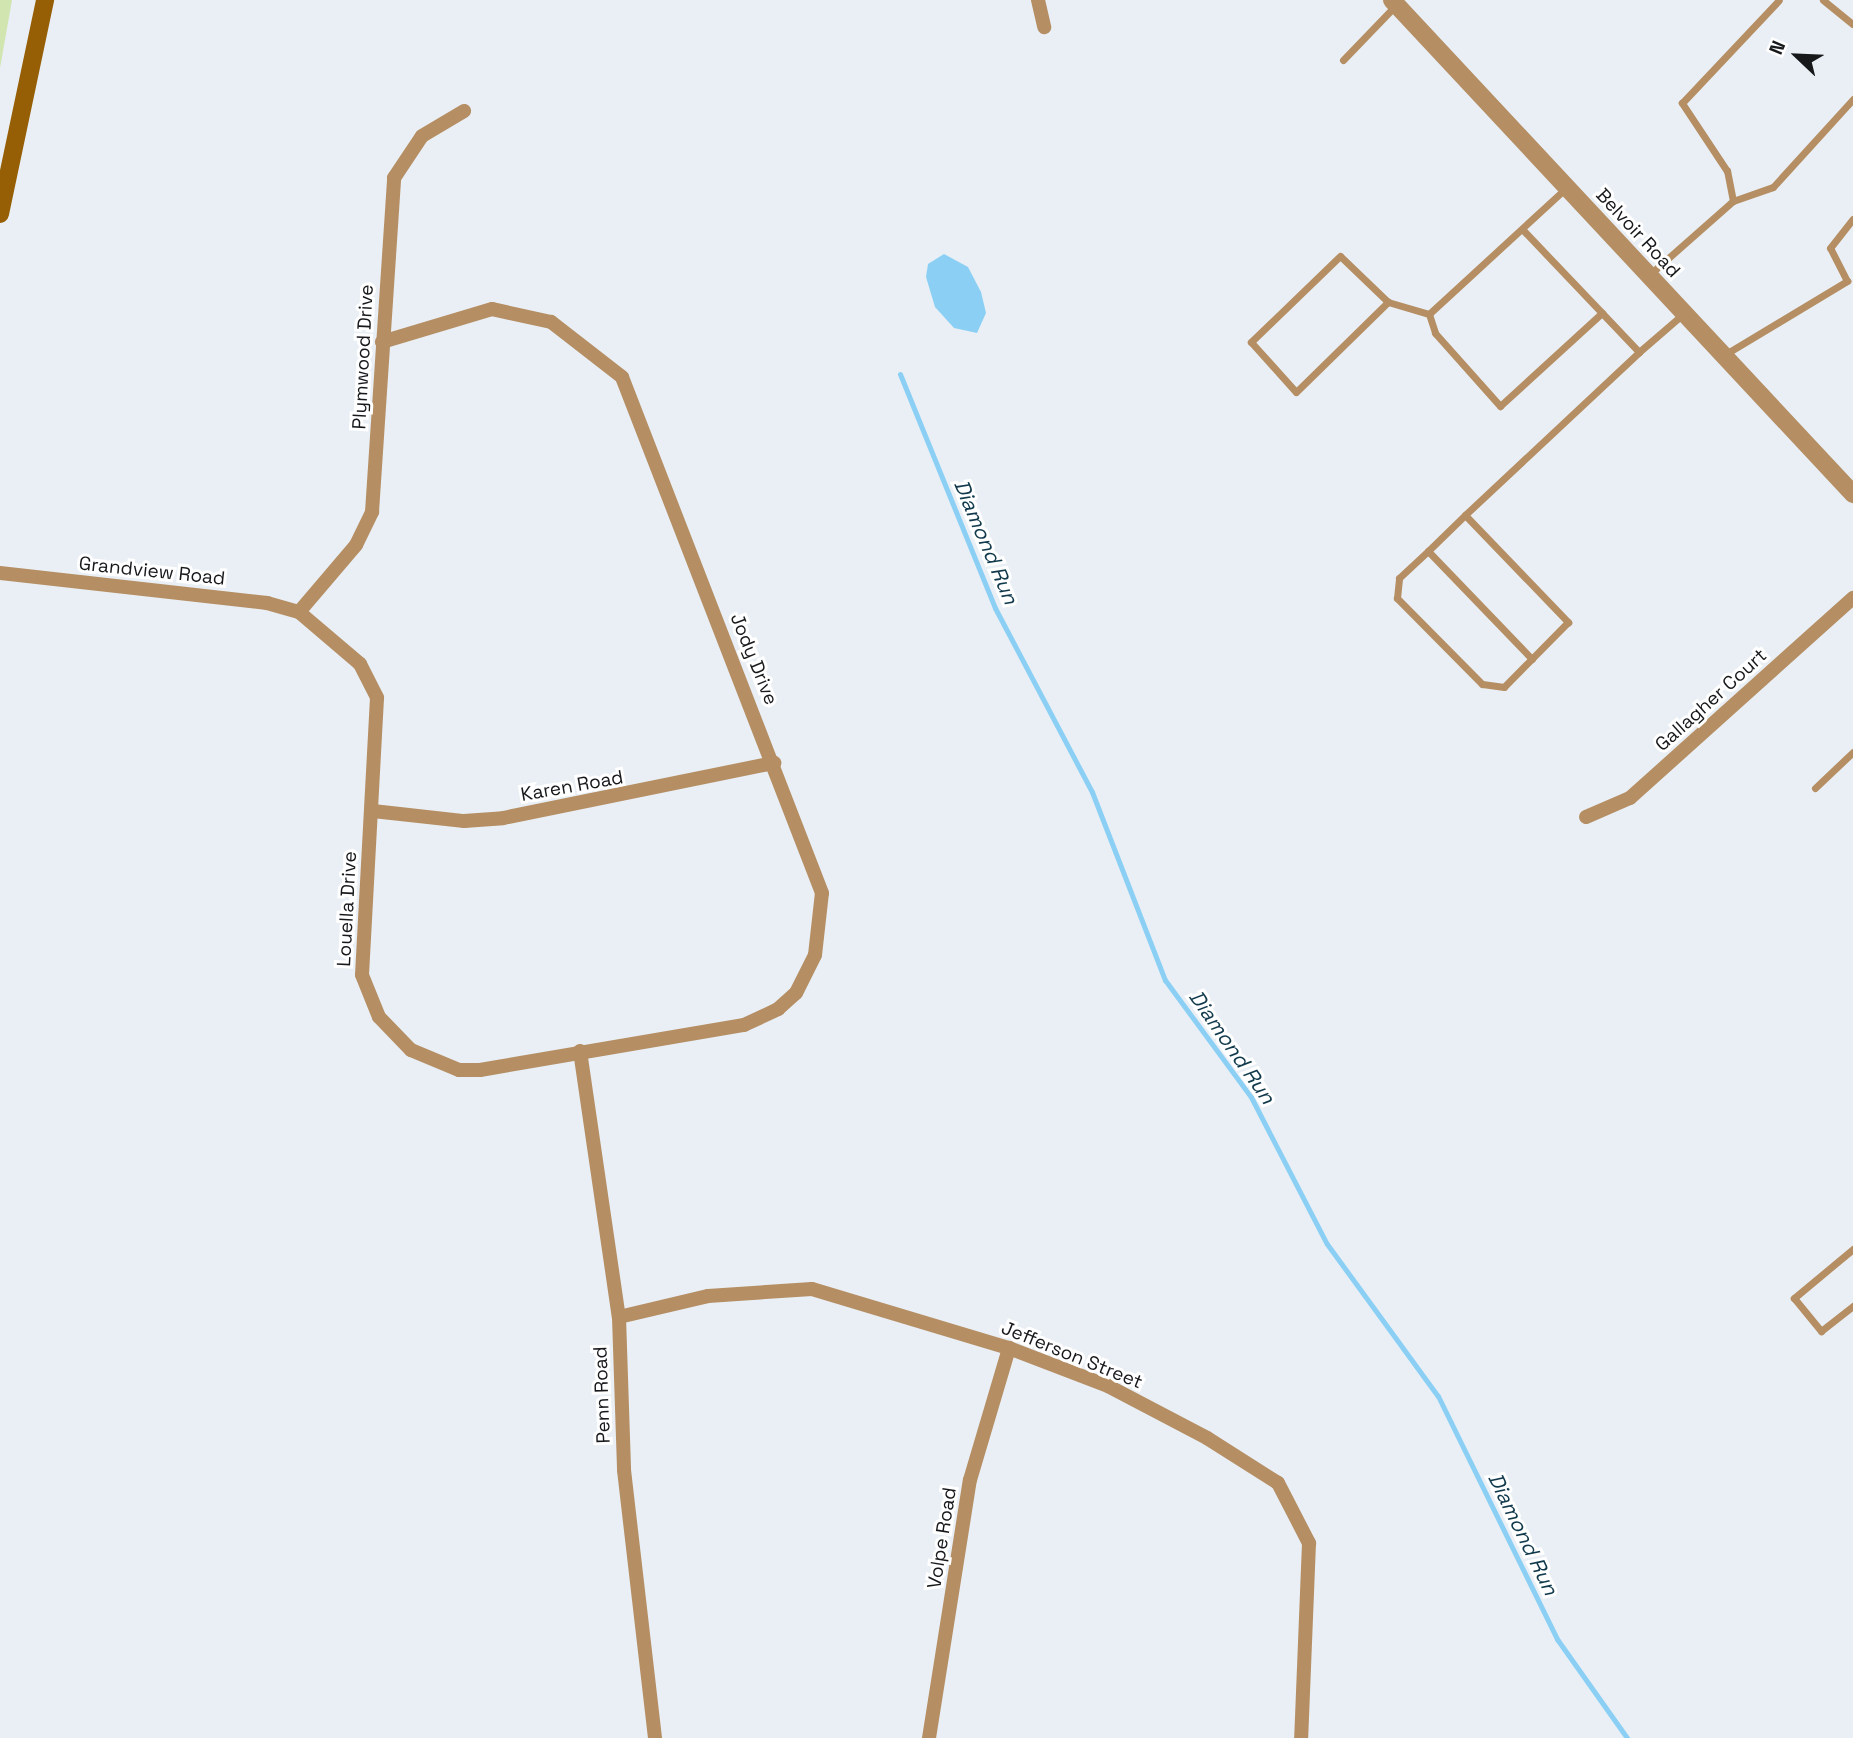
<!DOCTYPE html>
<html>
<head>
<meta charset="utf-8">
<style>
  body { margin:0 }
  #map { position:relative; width:1853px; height:1738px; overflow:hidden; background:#e9eff4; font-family:"Space Grotesk",sans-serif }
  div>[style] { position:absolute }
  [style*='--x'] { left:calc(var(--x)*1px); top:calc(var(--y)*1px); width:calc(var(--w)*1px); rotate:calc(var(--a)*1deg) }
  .green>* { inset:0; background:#d0e5b0 }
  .water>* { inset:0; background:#8bd0f4 }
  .stream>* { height:5px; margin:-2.5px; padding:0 2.5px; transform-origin:2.5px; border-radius:2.5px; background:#8bd0f4 }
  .service>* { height:7px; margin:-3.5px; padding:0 3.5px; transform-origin:3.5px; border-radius:3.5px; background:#b58e63 }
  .minor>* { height:14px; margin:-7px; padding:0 7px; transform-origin:7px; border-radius:7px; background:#b58e63 }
  .tertiary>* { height:18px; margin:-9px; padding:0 9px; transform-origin:9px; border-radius:9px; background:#b58e63 }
  .secondary>* { height:18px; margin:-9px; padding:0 9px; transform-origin:9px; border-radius:9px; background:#965f06 }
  span { translate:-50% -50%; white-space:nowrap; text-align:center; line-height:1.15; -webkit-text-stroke:6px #fff; paint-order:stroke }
  .street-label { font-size:19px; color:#16181a }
  .water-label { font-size:21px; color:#11394c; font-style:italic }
  .north { position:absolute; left:1762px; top:21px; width:70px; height:70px; -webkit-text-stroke:5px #fff; paint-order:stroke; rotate:293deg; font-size:19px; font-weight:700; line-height:28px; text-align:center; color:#16181a }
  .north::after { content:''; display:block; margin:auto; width:24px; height:32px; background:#16181a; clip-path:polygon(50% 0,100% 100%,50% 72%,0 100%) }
</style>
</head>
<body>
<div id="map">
  <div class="green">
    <div style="clip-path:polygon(0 0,12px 0,0 68px)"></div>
  </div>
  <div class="water">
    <div style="clip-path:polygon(944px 254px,968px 267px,981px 292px,986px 313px,977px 333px,954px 328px,935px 307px,926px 277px,928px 264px)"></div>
  </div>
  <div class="stream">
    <div style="--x:900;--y:374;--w:253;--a:67.9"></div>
    <div style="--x:995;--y:608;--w:208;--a:62.2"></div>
    <div style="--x:1092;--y:792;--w:202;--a:68.8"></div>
    <div style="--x:1165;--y:980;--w:145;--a:53.7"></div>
    <div style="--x:1251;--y:1097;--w:165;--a:62.7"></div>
    <div style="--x:1327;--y:1244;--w:188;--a:53.9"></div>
    <div style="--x:1438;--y:1396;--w:271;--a:63.9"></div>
    <div style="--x:1557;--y:1639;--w:121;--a:54.7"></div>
  </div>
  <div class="service">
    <div style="--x:1823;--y:0;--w:38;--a:39"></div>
    <div style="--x:1343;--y:60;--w:76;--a:-46.1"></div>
    <div style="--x:1566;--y:188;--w:186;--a:137.4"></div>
    <div style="--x:1429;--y:314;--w:20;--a:72"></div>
    <div style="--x:1435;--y:333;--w:98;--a:48.3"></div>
    <div style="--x:1500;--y:406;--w:138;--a:-42.4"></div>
    <div style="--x:1602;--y:313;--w:54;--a:46.5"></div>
    <div style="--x:1733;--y:201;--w:31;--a:-101"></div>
    <div style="--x:1727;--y:171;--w:82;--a:-123.5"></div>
    <div style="--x:1682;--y:103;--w:141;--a:-46.7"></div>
    <div style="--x:1523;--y:230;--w:115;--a:46.4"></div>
    <div style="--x:1649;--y:275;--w:112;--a:-41.4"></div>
    <div style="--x:1733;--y:201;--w:42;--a:-19.3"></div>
    <div style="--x:1773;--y:187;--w:119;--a:-47.7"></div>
    <div style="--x:1388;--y:302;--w:66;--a:-136.2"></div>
    <div style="--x:1340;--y:256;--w:124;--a:136"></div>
    <div style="--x:1251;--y:342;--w:67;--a:48"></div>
    <div style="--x:1296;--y:392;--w:129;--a:-44.4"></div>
    <div style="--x:1388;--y:302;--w:43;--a:16.3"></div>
    <div style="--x:1724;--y:355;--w:144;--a:-31"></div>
    <div style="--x:1847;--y:281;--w:37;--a:-117"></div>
    <div style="--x:1830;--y:248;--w:37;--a:-52"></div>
    <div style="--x:1465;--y:515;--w:149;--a:46.1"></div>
    <div style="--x:1568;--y:622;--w:91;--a:134.6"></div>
    <div style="--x:1504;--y:687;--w:22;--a:-172"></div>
    <div style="--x:1482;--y:684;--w:121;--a:-134.7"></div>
    <div style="--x:1397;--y:598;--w:20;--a:-84"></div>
    <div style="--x:1399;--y:578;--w:40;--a:-43"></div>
    <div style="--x:1428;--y:551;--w:52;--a:-44.2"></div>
    <div style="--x:1465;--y:515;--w:238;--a:-43.1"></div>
    <div style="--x:1639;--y:352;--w:58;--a:-40.8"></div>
    <div style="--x:1428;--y:551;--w:150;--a:46.1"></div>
    <div style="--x:1815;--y:788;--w:52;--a:-43.5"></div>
    <div style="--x:1853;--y:1249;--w:77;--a:140.3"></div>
    <div style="--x:1794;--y:1298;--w:43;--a:50.7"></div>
    <div style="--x:1821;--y:1331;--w:41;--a:-38"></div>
  </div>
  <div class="minor">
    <div style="--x:1038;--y:0;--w:28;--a:77"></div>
    <div style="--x:0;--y:573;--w:269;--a:6.4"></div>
    <div style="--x:267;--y:603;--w:33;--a:16"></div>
    <div style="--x:299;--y:612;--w:80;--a:40.4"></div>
    <div style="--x:360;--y:664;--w:38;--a:63"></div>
    <div style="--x:377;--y:698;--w:277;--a:93.1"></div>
    <div style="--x:362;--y:975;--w:45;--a:68"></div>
    <div style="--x:379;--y:1017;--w:46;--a:45.9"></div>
    <div style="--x:411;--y:1050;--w:52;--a:22.6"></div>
    <div style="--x:459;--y:1070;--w:21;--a:0"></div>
    <div style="--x:480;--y:1070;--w:268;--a:-9.7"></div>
    <div style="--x:744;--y:1025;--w:38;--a:-25"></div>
    <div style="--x:778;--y:1009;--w:24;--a:-42"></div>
    <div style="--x:796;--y:993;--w:42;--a:-63.4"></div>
    <div style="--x:815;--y:955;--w:62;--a:-83.6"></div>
    <div style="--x:822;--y:893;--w:553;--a:-111.19"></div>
    <div style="--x:622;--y:377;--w:90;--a:-142.2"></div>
    <div style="--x:551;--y:322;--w:60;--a:-167.6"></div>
    <div style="--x:492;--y:309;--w:115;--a:163.3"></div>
    <div style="--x:299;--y:612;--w:88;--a:-49.6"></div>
    <div style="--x:356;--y:545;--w:37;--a:-64"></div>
    <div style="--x:372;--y:512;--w:335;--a:-86.2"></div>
    <div style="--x:394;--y:178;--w:50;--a:-56.3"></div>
    <div style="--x:422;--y:136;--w:49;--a:-30.8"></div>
    <div style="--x:373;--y:811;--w:92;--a:6.3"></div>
    <div style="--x:464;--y:821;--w:39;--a:-4"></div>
    <div style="--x:503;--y:818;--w:277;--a:-11.5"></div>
    <div style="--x:1586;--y:817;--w:48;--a:-23.4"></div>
    <div style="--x:1630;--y:798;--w:300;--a:-41.9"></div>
    <div style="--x:580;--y:1051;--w:269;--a:81.7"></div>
    <div style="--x:619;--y:1317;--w:153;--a:88.1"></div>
    <div style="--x:624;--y:1470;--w:270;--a:83.4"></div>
    <div style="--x:619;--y:1317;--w:91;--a:-13.3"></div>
    <div style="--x:708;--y:1296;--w:104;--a:-3.9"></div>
    <div style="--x:812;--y:1289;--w:206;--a:16.7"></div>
    <div style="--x:1009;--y:1348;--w:106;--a:21"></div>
    <div style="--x:1108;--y:1386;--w:112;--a:27.7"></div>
    <div style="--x:1207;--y:1438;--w:84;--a:32.4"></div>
    <div style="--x:1278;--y:1483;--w:68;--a:62.7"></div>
    <div style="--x:1309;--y:1543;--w:195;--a:92.3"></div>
    <div style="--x:929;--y:1738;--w:261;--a:-81"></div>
    <div style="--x:970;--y:1480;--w:138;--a:-73.5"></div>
  </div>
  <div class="tertiary">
    <div style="--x:1392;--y:0;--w:676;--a:46.98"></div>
  </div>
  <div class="secondary">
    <div style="--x:0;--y:214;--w:219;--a:-78.1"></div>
  </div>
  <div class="street-label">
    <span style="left:1638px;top:233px;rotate:47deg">Belvoir Road</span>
    <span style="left:363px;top:357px;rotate:-87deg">Plymwood Drive</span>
    <span style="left:152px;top:571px;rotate:6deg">Grandview Road</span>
    <span style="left:754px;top:659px;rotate:68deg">Jody Drive</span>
    <span style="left:1711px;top:700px;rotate:-42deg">Gallagher Court</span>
    <span style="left:572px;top:786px;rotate:-10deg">Karen Road</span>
    <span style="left:347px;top:909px;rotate:-87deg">Louella Drive</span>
    <span style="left:1072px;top:1355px;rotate:22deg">Jefferson Street</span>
    <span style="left:602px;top:1395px;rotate:-92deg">Penn Road</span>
    <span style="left:942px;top:1538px;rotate:-81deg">Volpe Road</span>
  </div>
  <div class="water-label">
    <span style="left:986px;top:542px;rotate:67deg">Diamond Run</span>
    <span style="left:1232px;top:1047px;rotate:55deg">Diamond Run</span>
    <span style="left:1523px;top:1534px;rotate:64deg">Diamond Run</span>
  </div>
  <div class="north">N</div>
</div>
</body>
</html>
